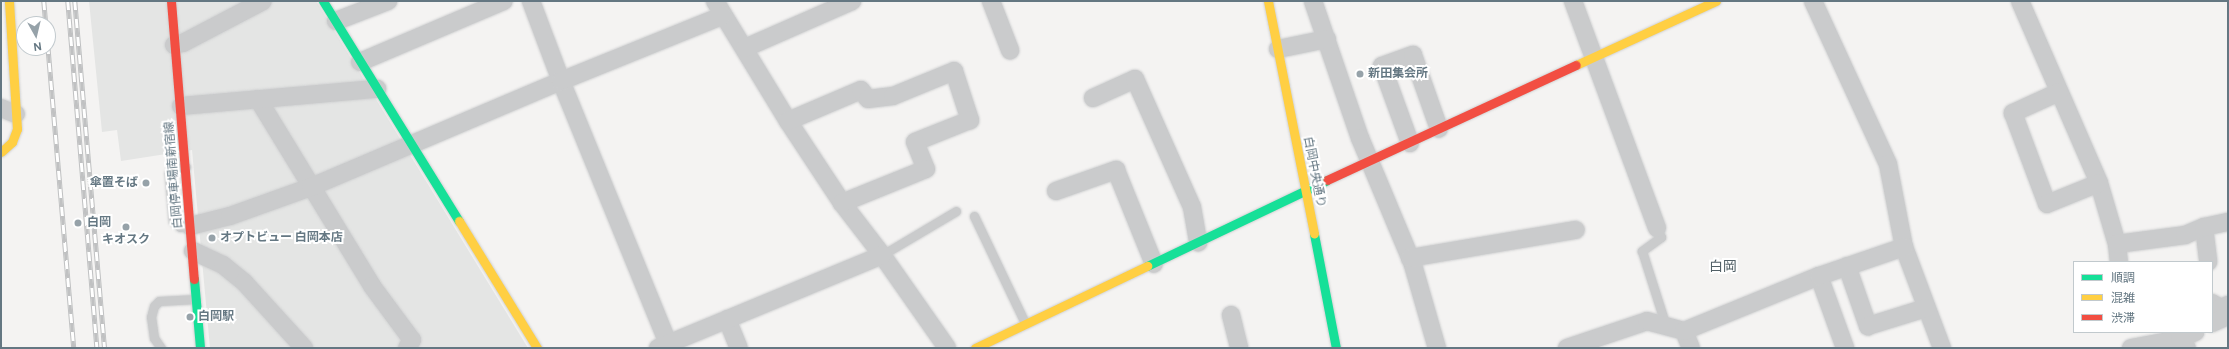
<!DOCTYPE html>
<html>
<head>
<meta charset="utf-8">
<style>
  body { margin:0 }
  #map { position:relative; width:2229px; height:349px; overflow:hidden; background:#f4f3f2; font-family:"DM Sans","Noto Sans JP",sans-serif }
  div>[style] { position:absolute }
  [style*='--x'] { left:calc(var(--x)*1px); top:calc(var(--y)*1px); width:calc(var(--w)*1px); rotate:calc(var(--a)*1deg) }
  .built>* { inset:0; background:#e4e5e4 }
  .roads { filter:drop-shadow(0 0 1px #d0d1d2) drop-shadow(0 0 1px #d0d1d2) }
  .lane>* { height:9px; margin:-4.5px; padding:0 4.5px; transform-origin:4.5px; border-radius:4.5px; background:#cacbcc }
  .street>* { height:18px; margin:-9px; padding:0 9px; transform-origin:9px; border-radius:9px; background:#cacbcc }
  .fast>* { height:9px; margin:-4.5px; padding:0 4.5px; transform-origin:4.5px; border-radius:4.5px; background:#16e098 }
  .slow>* { height:9px; margin:-4.5px; padding:0 4.5px; transform-origin:4.5px; border-radius:4.5px; background:#ffcf43 }
  .jam>* { height:9px; margin:-4.5px; padding:0 4.5px; transform-origin:4.5px; border-radius:4.5px; background:#f24e42 }
  .rail>* { height:4.5px; margin-top:-2.25px; transform-origin:0; background:repeating-linear-gradient(90deg,#fff 0 9px,#c0c1c2 0 18px); box-sizing:border-box; border-block:1px solid #c0c1c2 }
  .dots>* { width:11px; height:11px; translate:-50% -50%; box-sizing:border-box; border:2px solid #fff; border-radius:50% }
  span { translate:-50% -50%; white-space:nowrap; text-align:center; line-height:1.15; -webkit-text-stroke:4px #fff; paint-order:stroke }
  .poi-label { font-size:12px; color:#647782; font-weight:700 }
  .left { translate:0 -50%; text-align:left }
  .right { translate:-100% -50%; text-align:right }
  .street-label { font-size:12px; color:#647782 }
  .quarter-label { font-size:14px; color:#526067 }
  .frame { position:absolute; inset:0; border:2px solid #647782; pointer-events:none }
  .legend { position:absolute; left:2073px; top:261px; width:140px; height:72px; box-sizing:border-box; background:#fff; border:1px solid #c1c9cd; margin:0; padding:5px 7px; list-style:none; font-size:12px; color:#647782 }
  .legend li { display:flex; align-items:center; gap:8px; height:20px }
  .legend b { width:20px; border:1px solid #c1c9cd }
  .north { position:absolute; left:16px; top:16px; width:40px; height:40px; box-sizing:border-box; background:#fff; border:1px solid #c1c9cd; border-radius:50%; rotate:172deg; font-size:11px; font-weight:700; line-height:16px; text-align:center; color:#647782 }
  .north::after { content:''; display:block; margin:auto; width:14px; height:18px; background:#96a2a9; clip-path:polygon(50% 0,100% 100%,50% 72%,0 100%) }
</style>
</head>
<body>
<div id="map">
  <div class="built">
    <div style="clip-path:polygon(89px 1px,316px 1px,528px 348px,210px 348px,192px 150px,121px 161px,117px 130px,102px 132px)"></div>
  </div>
  <div class="roads">
    <div class="lane">
      <div style="--x:186;--y:167;--w:13;--a:171"></div>
      <div style="--x:173;--y:169;--w:6;--a:135"></div>
      <div style="--x:169;--y:173;--w:48;--a:85.2"></div>
      <div style="--x:173;--y:221;--w:9;--a:41"></div>
      <div style="--x:180;--y:227;--w:10;--a:-6"></div>
      <div style="--x:974;--y:216;--w:119;--a:64.5"></div>
      <div style="--x:1657;--y:228;--w:10;--a:66"></div>
      <div style="--x:1661;--y:237;--w:24;--a:144"></div>
      <div style="--x:1642;--y:251;--w:79;--a:72.3"></div>
      <div style="--x:882;--y:255;--w:86;--a:-30.7"></div>
      <div style="--x:161;--y:348;--w:12;--a:-125"></div>
      <div style="--x:154;--y:338;--w:21;--a:-98"></div>
      <div style="--x:151;--y:317;--w:11;--a:-75"></div>
      <div style="--x:154;--y:306;--w:7;--a:-45"></div>
      <div style="--x:159;--y:301;--w:37;--a:-3"></div>
    </div>
    <div class="street">
      <div style="--x:531;--y:1;--w:85;--a:69.4"></div>
      <div style="--x:561;--y:81;--w:288;--a:67.8"></div>
      <div style="--x:715;--y:1;--w:140;--a:58.7"></div>
      <div style="--x:788;--y:121;--w:98;--a:56.6"></div>
      <div style="--x:842;--y:203;--w:66;--a:52.4"></div>
      <div style="--x:882;--y:255;--w:113;--a:55"></div>
      <div style="--x:991;--y:1;--w:53;--a:68.8"></div>
      <div style="--x:1313;--y:1;--w:145;--a:71.1"></div>
      <div style="--x:1360;--y:138;--w:138;--a:67.3"></div>
      <div style="--x:1413;--y:265;--w:86;--a:73.9"></div>
      <div style="--x:1573;--y:1;--w:242;--a:69.7"></div>
      <div style="--x:1813;--y:1;--w:179;--a:65.3"></div>
      <div style="--x:1888;--y:164;--w:85;--a:79.1"></div>
      <div style="--x:1904;--y:247;--w:108;--a:69.4"></div>
      <div style="--x:2020;--y:1;--w:198;--a:66.5"></div>
      <div style="--x:2099;--y:183;--w:64;--a:73.6"></div>
      <div style="--x:2117;--y:244;--w:18;--a:84"></div>
      <div style="--x:336;--y:21;--w:56;--a:-21"></div>
      <div style="--x:174;--y:45;--w:9;--a:-13"></div>
      <div style="--x:183;--y:43;--w:90;--a:-27.7"></div>
      <div style="--x:745;--y:48;--w:117;--a:-23.7"></div>
      <div style="--x:1278;--y:49;--w:50;--a:-11.5"></div>
      <div style="--x:360;--y:62;--w:156;--a:-23"></div>
      <div style="--x:2059;--y:92;--w:51;--a:155.5"></div>
      <div style="--x:2013;--y:113;--w:97;--a:69.5"></div>
      <div style="--x:2047;--y:204;--w:56;--a:-22"></div>
      <div style="--x:1093;--y:98;--w:46;--a:-24.3"></div>
      <div style="--x:1135;--y:79;--w:140;--a:66"></div>
      <div style="--x:1192;--y:207;--w:36;--a:80"></div>
      <div style="--x:258;--y:99;--w:219;--a:58.6"></div>
      <div style="--x:372;--y:286;--w:67;--a:53.5"></div>
      <div style="--x:412;--y:340;--w:9;--a:122"></div>
      <div style="--x:181;--y:106;--w:197;--a:-5"></div>
      <div style="--x:1;--y:108;--w:16;--a:22"></div>
      <div style="--x:788;--y:121;--w:79;--a:-23"></div>
      <div style="--x:861;--y:90;--w:11;--a:52"></div>
      <div style="--x:868;--y:99;--w:25;--a:-7"></div>
      <div style="--x:893;--y:96;--w:66;--a:-22.3"></div>
      <div style="--x:954;--y:71;--w:52;--a:71.9"></div>
      <div style="--x:970;--y:120;--w:59;--a:158.2"></div>
      <div style="--x:915;--y:142;--w:29;--a:68"></div>
      <div style="--x:926;--y:169;--w:91;--a:158"></div>
      <div style="--x:1410;--y:143;--w:82;--a:-110"></div>
      <div style="--x:1382;--y:66;--w:33;--a:-20"></div>
      <div style="--x:1413;--y:55;--w:78;--a:70.6"></div>
      <div style="--x:1056;--y:191;--w:64;--a:-19.3"></div>
      <div style="--x:1116;--y:170;--w:101;--a:68"></div>
      <div style="--x:190;--y:226;--w:41;--a:-14"></div>
      <div style="--x:230;--y:216;--w:86;--a:-19.7"></div>
      <div style="--x:311;--y:187;--w:272;--a:-23"></div>
      <div style="--x:561;--y:81;--w:174;--a:-22"></div>
      <div style="--x:2204;--y:227;--w:35;--a:83"></div>
      <div style="--x:2117;--y:244;--w:69;--a:-7.5"></div>
      <div style="--x:2185;--y:235;--w:21;--a:-23"></div>
      <div style="--x:2204;--y:227;--w:25;--a:-12"></div>
      <div style="--x:193;--y:251;--w:33;--a:25"></div>
      <div style="--x:223;--y:265;--w:27;--a:39"></div>
      <div style="--x:244;--y:282;--w:89;--a:47.7"></div>
      <div style="--x:1410;--y:258;--w:168;--a:-9.6"></div>
      <div style="--x:1847;--y:266;--w:64;--a:70.7"></div>
      <div style="--x:1868;--y:326;--w:61;--a:-17.2"></div>
      <div style="--x:1819;--y:276;--w:77;--a:70.1"></div>
      <div style="--x:2212;--y:303;--w:10;--a:29"></div>
      <div style="--x:2221;--y:308;--w:8;--a:-23"></div>
      <div style="--x:1231;--y:315;--w:34;--a:76"></div>
      <div style="--x:727;--y:319;--w:31;--a:68"></div>
      <div style="--x:2212;--y:323;--w:17;--a:-24"></div>
      <div style="--x:1684;--y:331;--w:18;--a:68"></div>
      <div style="--x:2180;--y:339;--w:17;--a:-25"></div>
      <div style="--x:658;--y:348;--w:243;--a:-22.5"></div>
      <div style="--x:1567;--y:348;--w:84;--a:-18.6"></div>
      <div style="--x:1647;--y:321;--w:38;--a:15"></div>
      <div style="--x:1684;--y:331;--w:146;--a:-22.2"></div>
      <div style="--x:1819;--y:276;--w:90;--a:-18.8"></div>
      <div style="--x:2131;--y:348;--w:50;--a:-10.4"></div>
      <div style="--x:2180;--y:339;--w:11;--a:52"></div>
    </div>
    <div class="fast">
      <div style="--x:323;--y:1;--w:259;--a:58.3"></div>
      <div style="--x:1314;--y:234;--w:116;--a:79.1"></div>
      <div style="--x:1147;--y:266;--w:199;--a:-25.5"></div>
      <div style="--x:194;--y:279;--w:69;--a:85"></div>
    </div>
    <div class="slow">
      <div style="--x:1268;--y:1;--w:237;--a:78.8"></div>
      <div style="--x:1576;--y:65;--w:154;--a:-24.6"></div>
      <div style="--x:1;--y:152;--w:15;--a:-42"></div>
      <div style="--x:12;--y:142;--w:14;--a:-69"></div>
      <div style="--x:17;--y:129;--w:128;--a:-93.6"></div>
      <div style="--x:459;--y:221;--w:149;--a:58.4"></div>
      <div style="--x:975;--y:348;--w:191;--a:-25.5"></div>
    </div>
    <div class="jam">
      <div style="--x:171;--y:1;--w:279;--a:85.3"></div>
      <div style="--x:1327;--y:180;--w:274;--a:-24.8"></div>
    </div>
  </div>
  <div class="rail">
    <div style="--x:44;--y:1;--w:23;--a:85"></div>
    <div style="--x:68;--y:1;--w:348;--a:85.2"></div>
    <div style="--x:75;--y:1;--w:348;--a:85.1"></div>
    <div style="--x:48;--y:45;--w:304;--a:85.1"></div>
  </div>
  <div class="dots">
    <div style="left:1360px;top:74px;background:#96a2a9"></div>
    <div style="left:146px;top:183px;background:#96a2a9"></div>
    <div style="left:78px;top:223px;background:#96a2a9"></div>
    <div style="left:126px;top:227px;background:#96a2a9"></div>
    <div style="left:212px;top:238px;background:#96a2a9"></div>
    <div style="left:190px;top:317px;background:#96a2a9"></div>
  </div>
  <div class="poi-label">
    <span class="left" style="left:1368px;top:74px">新田集会所</span>
    <span class="right" style="left:138px;top:183px">傘置そば</span>
    <span class="left" style="left:87px;top:223px">白岡</span>
    <span class="left" style="left:220px;top:238px">オプトビュー 白岡本店</span>
    <span style="left:126px;top:240px">キオスク</span>
    <span class="left" style="left:198px;top:317px">白岡駅</span>
  </div>
  <div class="street-label">
    <span style="left:1314px;top:172px;rotate:79deg">白岡中央通り</span>
    <span style="left:174px;top:175px;rotate:-95deg">白岡停車場南新宿線</span>
  </div>
  <div class="quarter-label">
    <span style="left:1723px;top:266px">白岡</span>
  </div>
  <div class="frame"></div>
  <ul class="legend">
  <li><b style="height:5px;background:#16e098"></b>順調</li>
  <li><b style="height:5px;background:#ffcf43"></b>混雑</li>
  <li><b style="height:5px;background:#f24e42"></b>渋滞</li>
  </ul>
  <div class="north">N</div>
</div>
</body>
</html>
